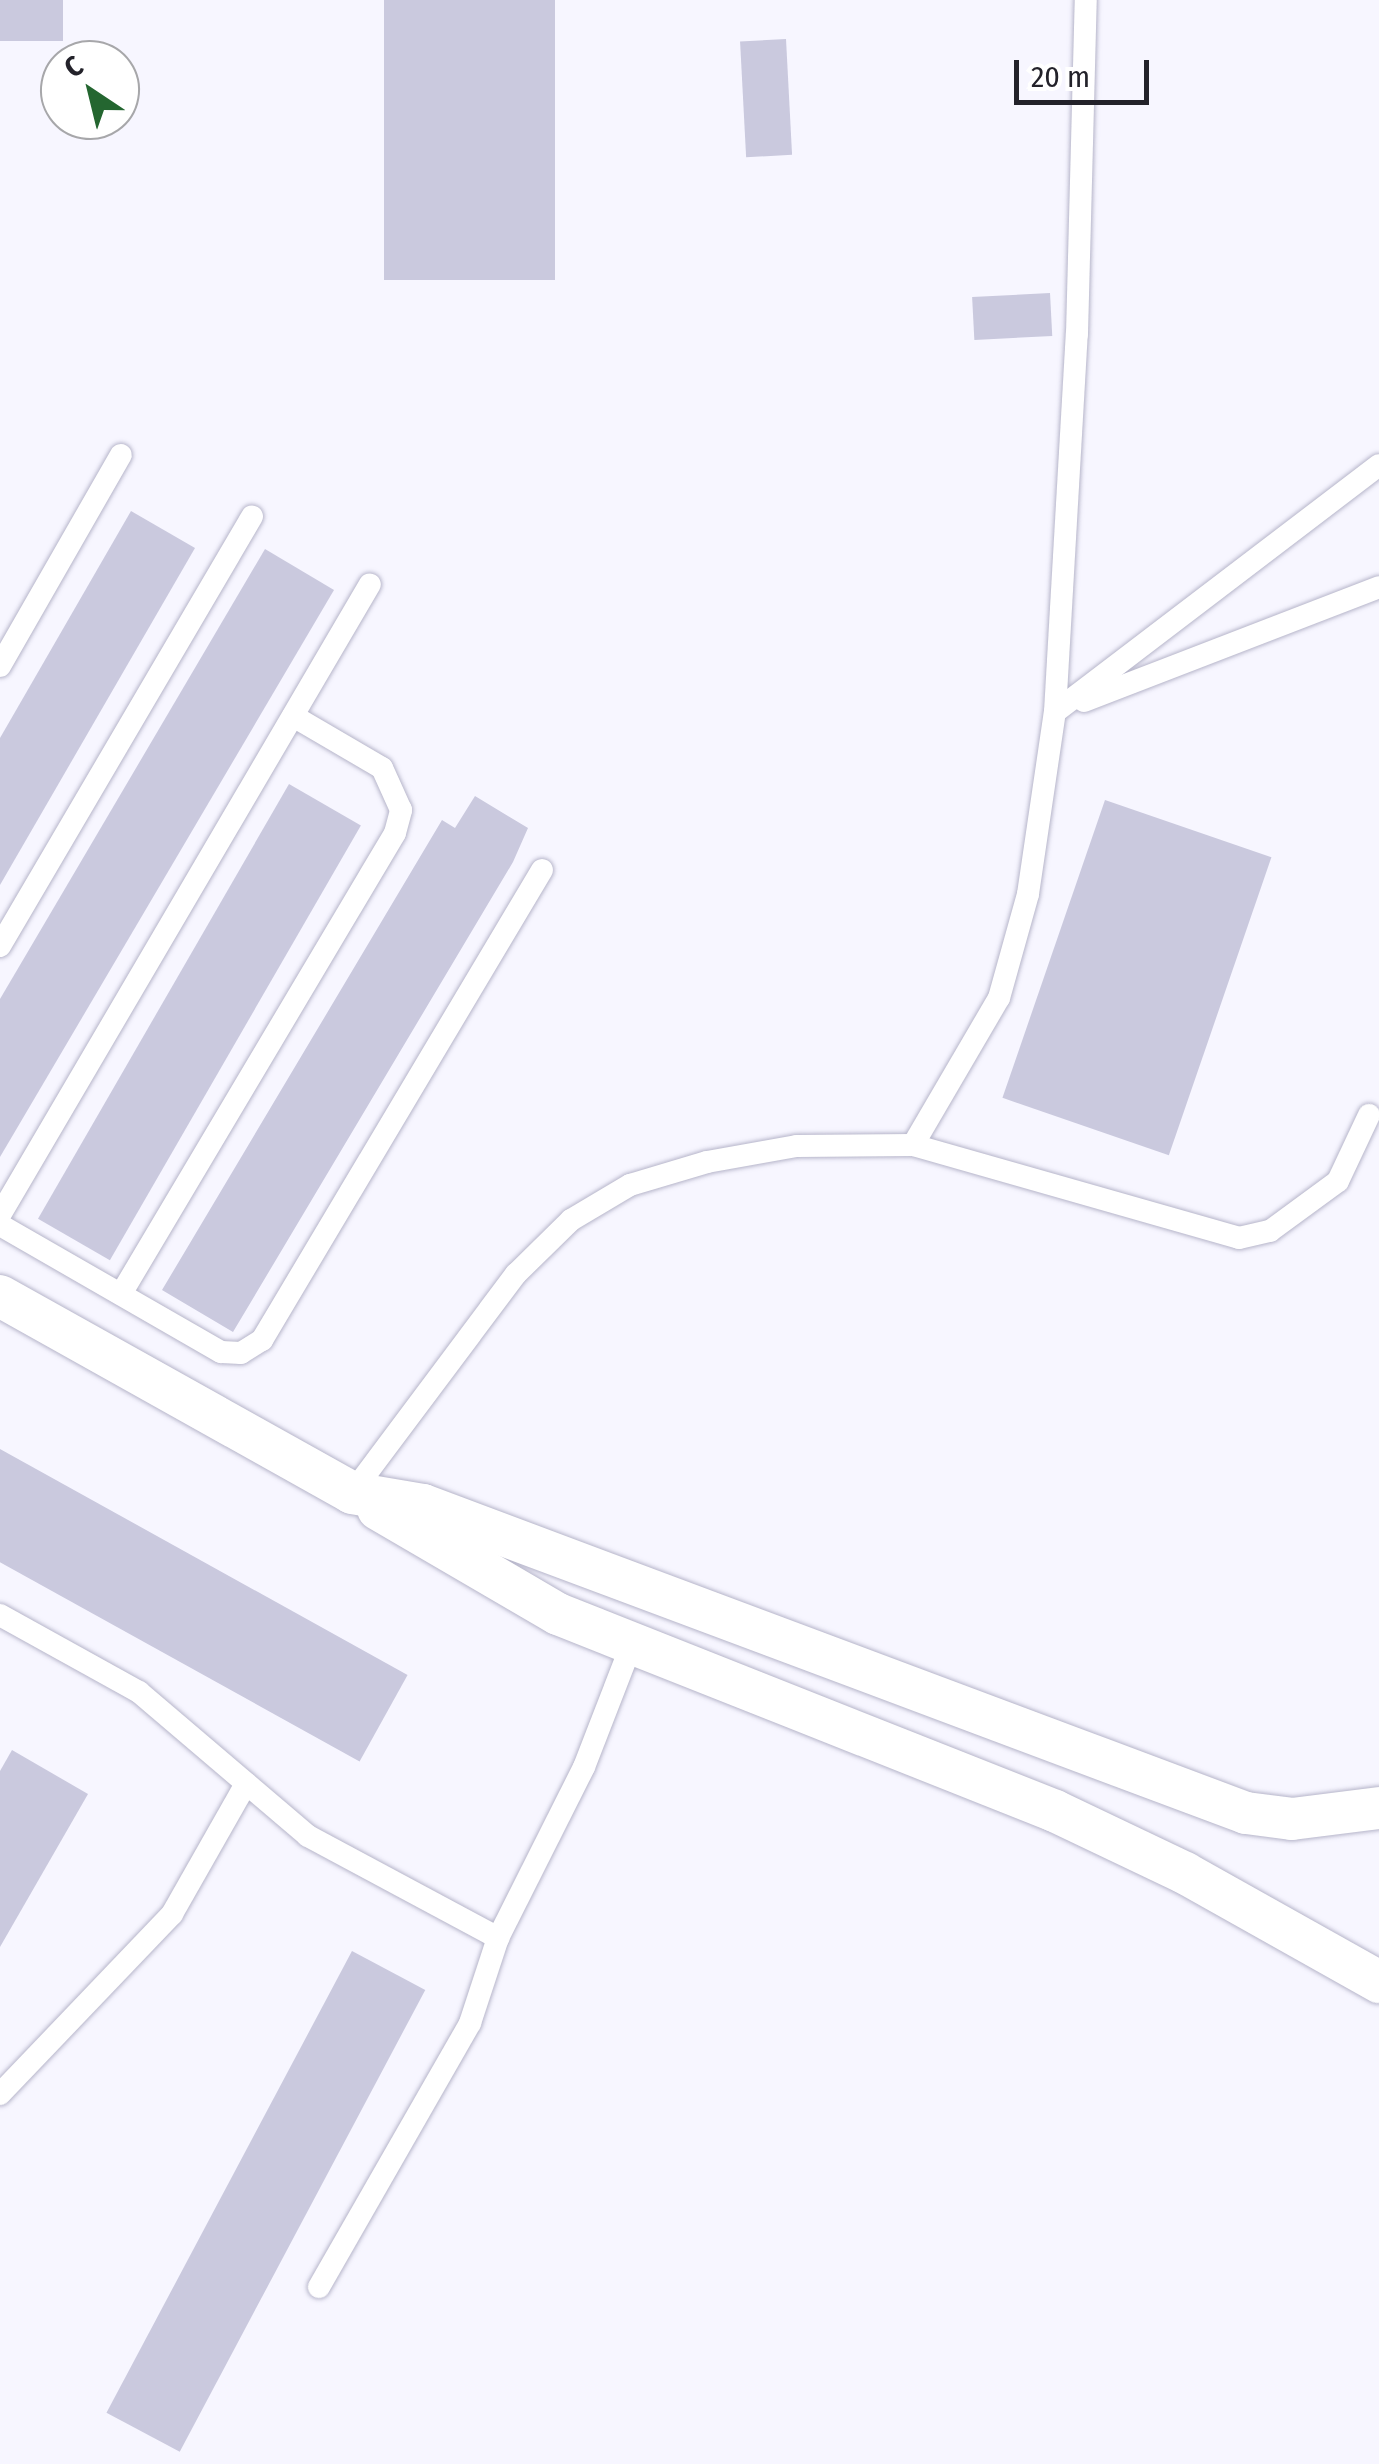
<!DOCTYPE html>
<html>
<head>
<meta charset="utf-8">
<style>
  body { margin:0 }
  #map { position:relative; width:1379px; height:2464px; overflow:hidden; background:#f7f6ff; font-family:"Fira Sans Condensed",sans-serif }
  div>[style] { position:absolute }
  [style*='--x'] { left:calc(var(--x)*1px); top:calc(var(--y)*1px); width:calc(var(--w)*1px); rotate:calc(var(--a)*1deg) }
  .building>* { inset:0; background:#cac9de; transform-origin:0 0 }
  .roads { filter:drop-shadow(0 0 2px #b6b5ca) drop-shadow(0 0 2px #b6b5ca) }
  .lane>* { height:22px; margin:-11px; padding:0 11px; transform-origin:11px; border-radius:11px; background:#fff }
  .street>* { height:42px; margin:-21px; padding:0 21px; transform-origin:21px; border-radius:21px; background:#fff }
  span { translate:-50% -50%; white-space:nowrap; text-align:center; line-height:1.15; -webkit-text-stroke:10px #fff; paint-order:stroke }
  .north { position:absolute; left:40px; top:40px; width:100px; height:100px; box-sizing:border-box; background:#fff; border:2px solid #a7a7aa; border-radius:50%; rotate:325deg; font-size:28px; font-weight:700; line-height:40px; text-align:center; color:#23222a }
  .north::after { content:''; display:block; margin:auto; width:35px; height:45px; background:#246630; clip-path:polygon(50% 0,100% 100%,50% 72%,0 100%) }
  .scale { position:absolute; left:1014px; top:60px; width:135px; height:45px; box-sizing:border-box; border:5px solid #23222a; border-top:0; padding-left:12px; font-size:30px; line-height:35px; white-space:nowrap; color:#23222a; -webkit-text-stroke:8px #fff; paint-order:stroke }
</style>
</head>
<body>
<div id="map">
  <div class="building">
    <div style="left:0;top:0;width:63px;height:41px"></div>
    <div style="left:384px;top:0;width:171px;height:280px"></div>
    <div style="left:786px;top:39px;width:116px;height:46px;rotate:87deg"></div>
    <div style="left:1050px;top:293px;width:43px;height:78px;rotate:87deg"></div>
    <div style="clip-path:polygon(131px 511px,195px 548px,0 885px,0 738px)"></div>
    <div style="clip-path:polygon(265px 549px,334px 590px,0 1157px,0 999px)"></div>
    <div style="left:289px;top:784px;width:83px;height:502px;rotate:30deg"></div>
    <div style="clip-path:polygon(475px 796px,528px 828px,513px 862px,233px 1332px,162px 1290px,442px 820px,455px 828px)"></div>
    <div style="left:1105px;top:800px;width:176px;height:315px;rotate:19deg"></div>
    <div style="left:0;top:1449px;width:466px;height:99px;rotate:29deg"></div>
    <div style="clip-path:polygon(12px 1750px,88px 1794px,0 1947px,0 1771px)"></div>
    <div style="left:352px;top:1951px;width:83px;height:523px;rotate:28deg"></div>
  </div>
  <div class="roads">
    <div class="lane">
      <div style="--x:0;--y:666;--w:243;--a:-60.2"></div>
      <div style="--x:1084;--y:701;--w:316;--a:-21.1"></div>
      <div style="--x:1055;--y:712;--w:407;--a:-37.3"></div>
      <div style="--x:0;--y:946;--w:498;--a:-59.6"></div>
      <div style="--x:913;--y:1145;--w:339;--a:15.9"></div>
      <div style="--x:1239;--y:1238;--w:32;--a:-13"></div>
      <div style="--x:1270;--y:1231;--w:84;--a:-36.3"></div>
      <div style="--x:1338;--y:1181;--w:73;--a:-64.8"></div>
      <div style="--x:0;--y:1215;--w:731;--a:-59.61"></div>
      <div style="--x:0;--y:1225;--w:255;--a:29.9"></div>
      <div style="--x:221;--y:1352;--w:20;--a:3"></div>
      <div style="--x:241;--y:1353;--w:25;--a:-32"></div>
      <div style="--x:262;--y:1340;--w:547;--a:-59.22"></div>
      <div style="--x:121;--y:1294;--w:536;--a:-59.27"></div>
      <div style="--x:395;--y:833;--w:24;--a:-75"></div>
      <div style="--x:401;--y:810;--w:46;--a:-114.3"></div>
      <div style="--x:382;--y:768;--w:103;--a:-149.7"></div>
      <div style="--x:352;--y:1493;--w:274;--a:-53.2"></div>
      <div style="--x:516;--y:1274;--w:77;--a:-44.5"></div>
      <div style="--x:571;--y:1220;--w:69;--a:-30.7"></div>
      <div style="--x:630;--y:1185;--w:80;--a:-16.6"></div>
      <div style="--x:707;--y:1162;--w:91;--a:-10.1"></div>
      <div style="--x:797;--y:1146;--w:116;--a:-0.5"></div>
      <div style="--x:913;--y:1145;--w:170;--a:-59.7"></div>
      <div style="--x:999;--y:998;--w:108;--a:-74.4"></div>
      <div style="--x:1028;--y:894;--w:184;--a:-81.6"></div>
      <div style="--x:1055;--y:712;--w:379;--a:-86.7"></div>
      <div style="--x:1077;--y:334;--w:334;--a:-88.5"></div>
      <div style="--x:0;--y:1615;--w:159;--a:29"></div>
      <div style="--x:139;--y:1692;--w:222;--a:40.4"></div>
      <div style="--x:308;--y:1836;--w:216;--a:28.2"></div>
      <div style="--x:0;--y:2094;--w:249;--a:-46.3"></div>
      <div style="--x:172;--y:1914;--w:150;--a:-60.4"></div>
      <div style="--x:319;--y:2287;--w:304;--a:-60.2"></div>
      <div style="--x:470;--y:2023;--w:89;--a:-71.8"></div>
      <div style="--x:498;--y:1938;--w:191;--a:-63.3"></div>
      <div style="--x:584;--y:1767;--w:133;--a:-68.8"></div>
    </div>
    <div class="street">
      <div style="--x:0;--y:1296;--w:403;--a:29.2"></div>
      <div style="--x:352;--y:1493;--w:72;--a:9.6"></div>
      <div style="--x:423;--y:1505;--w:879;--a:20.52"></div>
      <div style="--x:1246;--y:1813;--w:46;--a:7.4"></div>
      <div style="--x:1292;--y:1819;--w:88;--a:-7.2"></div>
      <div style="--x:378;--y:1509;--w:208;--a:30.3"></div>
      <div style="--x:558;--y:1614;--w:535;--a:21.62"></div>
      <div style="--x:1055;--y:1811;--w:144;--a:25.5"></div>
      <div style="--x:1185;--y:1873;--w:223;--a:29.3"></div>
    </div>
  </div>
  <div class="north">С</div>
  <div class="scale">20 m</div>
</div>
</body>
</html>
